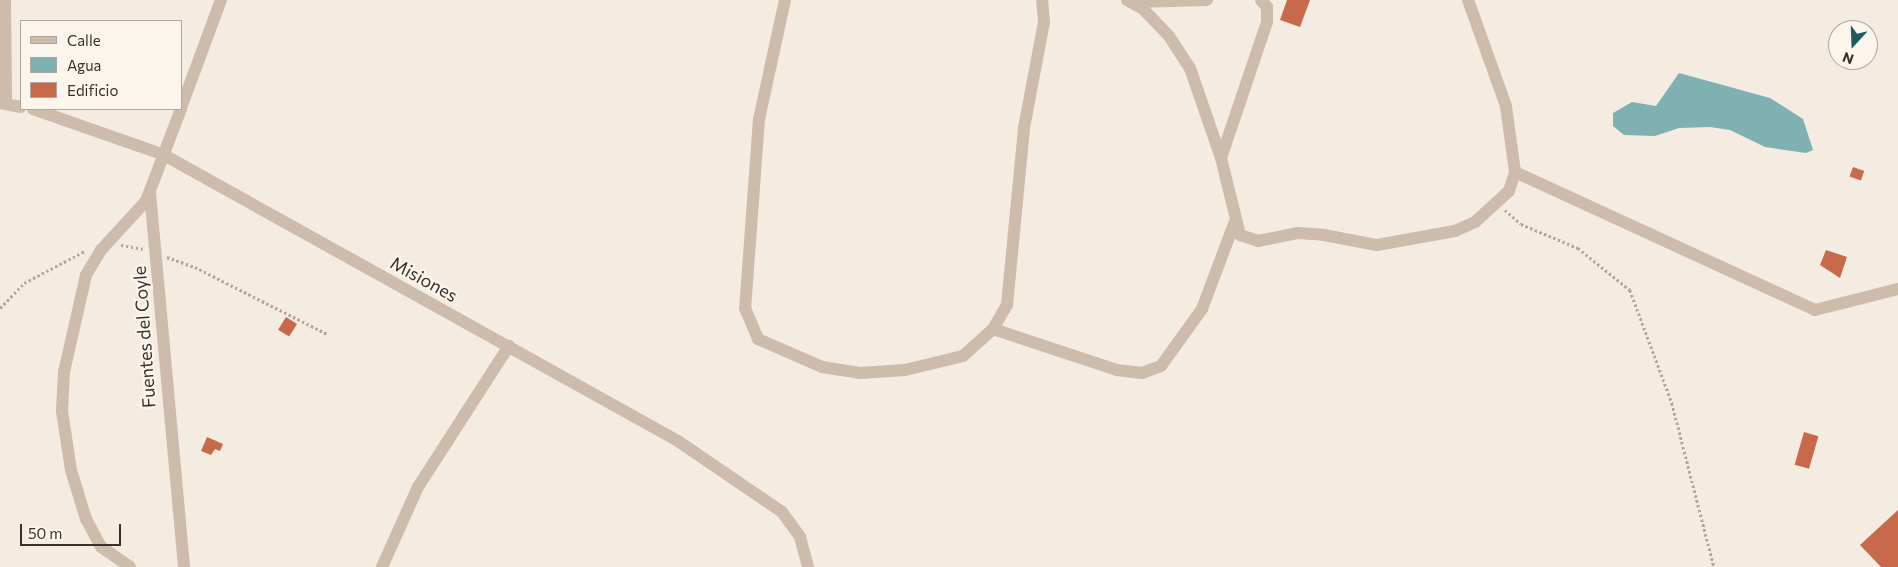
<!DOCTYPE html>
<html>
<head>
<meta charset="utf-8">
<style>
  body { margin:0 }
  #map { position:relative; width:1898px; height:567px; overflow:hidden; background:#f4ebe1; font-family:Commissioner,sans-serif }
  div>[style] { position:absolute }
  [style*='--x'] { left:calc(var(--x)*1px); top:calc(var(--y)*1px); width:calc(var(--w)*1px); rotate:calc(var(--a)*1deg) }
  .water>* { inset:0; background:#7fb0b2 }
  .building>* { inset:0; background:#c8694b; transform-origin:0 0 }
  .path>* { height:2.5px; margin-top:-1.25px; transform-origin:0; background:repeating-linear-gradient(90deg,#b9a596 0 2.5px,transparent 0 5px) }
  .minor>* { height:12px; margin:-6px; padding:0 6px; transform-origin:6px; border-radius:6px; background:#cdbbac }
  span { translate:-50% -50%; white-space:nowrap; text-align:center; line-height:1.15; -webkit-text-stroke:4.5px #fbf5ee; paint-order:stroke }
  .street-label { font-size:18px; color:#3b302b }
  .legend { position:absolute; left:20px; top:20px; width:162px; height:90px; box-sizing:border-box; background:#fbf5ee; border:1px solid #aea6a0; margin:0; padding:6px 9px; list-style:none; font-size:15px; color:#3b302b }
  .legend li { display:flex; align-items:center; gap:10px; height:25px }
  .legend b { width:25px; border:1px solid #aea6a0 }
  .north { position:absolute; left:1828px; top:20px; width:50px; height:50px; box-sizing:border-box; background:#fbf5ee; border:1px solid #aea6a0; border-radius:50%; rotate:200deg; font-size:14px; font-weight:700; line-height:20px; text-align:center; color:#3b302b }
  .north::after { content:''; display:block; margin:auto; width:18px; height:22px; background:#1f5a5e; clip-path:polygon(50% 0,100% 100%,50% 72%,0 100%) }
  .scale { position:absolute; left:20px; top:524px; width:101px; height:22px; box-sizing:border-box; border:2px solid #3b302b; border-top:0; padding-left:6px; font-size:15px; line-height:18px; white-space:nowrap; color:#3b302b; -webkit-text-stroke:4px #fbf5ee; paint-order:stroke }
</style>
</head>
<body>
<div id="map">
  <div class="water">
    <div style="clip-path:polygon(1679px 73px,1770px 98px,1803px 119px,1813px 150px,1806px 153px,1765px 147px,1730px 130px,1710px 127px,1679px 128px,1655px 136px,1624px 135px,1613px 126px,1613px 113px,1632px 102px,1656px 106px)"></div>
  </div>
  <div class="building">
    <div style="clip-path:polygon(1287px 0,1310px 0,1300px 27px,1280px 20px)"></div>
    <div style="left:1853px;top:167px;width:12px;height:10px;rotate:20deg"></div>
    <div style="clip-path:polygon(1826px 250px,1847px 257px,1840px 278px,1820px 265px)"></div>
    <div style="left:286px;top:317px;width:13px;height:15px;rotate:32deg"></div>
    <div style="left:1804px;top:432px;width:15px;height:34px;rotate:16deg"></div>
    <div style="clip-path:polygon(207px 437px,223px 444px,220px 451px,215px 449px,211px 455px,201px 451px)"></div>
    <div style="clip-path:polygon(1898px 510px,1898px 567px,1881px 567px,1860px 545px)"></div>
  </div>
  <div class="path">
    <div style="--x:1505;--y:210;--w:21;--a:41"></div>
    <div style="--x:1521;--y:224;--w:62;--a:22.8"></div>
    <div style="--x:1578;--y:248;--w:67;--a:38.9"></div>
    <div style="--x:1630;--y:290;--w:121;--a:69.6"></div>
    <div style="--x:1672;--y:403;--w:169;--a:75.6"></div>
    <div style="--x:121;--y:245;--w:22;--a:10"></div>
    <div style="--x:167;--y:257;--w:30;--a:20"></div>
    <div style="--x:195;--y:267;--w:148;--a:26.9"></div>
    <div style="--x:0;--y:308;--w:35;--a:-46"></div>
    <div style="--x:24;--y:283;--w:69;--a:-27.7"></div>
  </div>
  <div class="minor">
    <div style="--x:5;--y:0;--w:104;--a:89.4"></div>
    <div style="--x:785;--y:0;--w:122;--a:102.3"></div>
    <div style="--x:759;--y:119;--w:190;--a:94.2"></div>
    <div style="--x:745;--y:308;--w:34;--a:67"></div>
    <div style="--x:758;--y:339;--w:70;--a:23.6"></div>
    <div style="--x:822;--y:367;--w:38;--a:9"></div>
    <div style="--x:860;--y:373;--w:45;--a:-3.8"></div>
    <div style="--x:905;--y:370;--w:60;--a:-13.6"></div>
    <div style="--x:963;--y:356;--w:40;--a:-42"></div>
    <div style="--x:993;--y:329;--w:28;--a:-60"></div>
    <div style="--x:1007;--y:305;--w:178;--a:-84.5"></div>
    <div style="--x:1024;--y:128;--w:108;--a:-79.3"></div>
    <div style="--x:1044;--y:22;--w:22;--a:-95"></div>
    <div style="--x:1127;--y:0;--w:18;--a:29"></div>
    <div style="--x:1143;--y:9;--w:37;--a:46"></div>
    <div style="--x:1169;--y:36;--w:38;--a:57"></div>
    <div style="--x:1190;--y:68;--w:95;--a:71"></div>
    <div style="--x:1221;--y:158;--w:79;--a:76.1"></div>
    <div style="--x:1240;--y:235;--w:19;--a:18"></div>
    <div style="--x:1258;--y:241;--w:41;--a:-11.3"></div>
    <div style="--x:1298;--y:233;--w:26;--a:4"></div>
    <div style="--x:1324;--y:235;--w:54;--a:10.7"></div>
    <div style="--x:1377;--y:245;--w:79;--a:-10.2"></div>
    <div style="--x:1455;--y:231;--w:22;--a:-24"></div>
    <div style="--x:1475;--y:222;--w:46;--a:-42.4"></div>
    <div style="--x:1509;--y:191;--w:20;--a:-72"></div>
    <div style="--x:1515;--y:172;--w:67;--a:-97.8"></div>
    <div style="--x:1506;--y:106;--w:113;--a:-109.7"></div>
    <div style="--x:1135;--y:2;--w:72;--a:-1.6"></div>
    <div style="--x:0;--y:103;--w:21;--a:11"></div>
    <div style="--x:181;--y:108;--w:115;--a:-69.7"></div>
    <div style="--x:33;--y:109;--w:139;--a:19.3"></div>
    <div style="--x:164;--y:155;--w:588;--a:29.09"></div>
    <div style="--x:678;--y:441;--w:126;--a:34.3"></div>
    <div style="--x:782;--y:512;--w:31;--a:54"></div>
    <div style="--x:800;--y:537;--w:31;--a:75"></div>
    <div style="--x:1221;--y:158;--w:144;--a:-71.3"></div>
    <div style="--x:1267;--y:22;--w:15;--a:-90"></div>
    <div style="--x:1267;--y:7;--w:9;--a:-131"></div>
    <div style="--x:1515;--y:172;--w:330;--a:24.7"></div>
    <div style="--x:1815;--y:310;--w:86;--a:-14.2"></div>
    <div style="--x:150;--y:193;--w:376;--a:84.8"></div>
    <div style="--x:993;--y:329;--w:131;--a:18.3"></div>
    <div style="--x:1117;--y:370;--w:25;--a:7"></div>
    <div style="--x:1142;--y:373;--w:20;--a:-20"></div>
    <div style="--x:1161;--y:366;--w:70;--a:-54.3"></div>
    <div style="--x:1202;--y:309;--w:91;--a:-69.4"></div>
    <div style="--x:130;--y:567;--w:35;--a:-145"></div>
    <div style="--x:101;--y:547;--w:32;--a:-118"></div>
    <div style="--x:86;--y:519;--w:51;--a:-107"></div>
    <div style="--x:71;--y:470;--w:60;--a:-98.7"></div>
    <div style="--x:62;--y:411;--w:39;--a:-87"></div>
    <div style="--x:64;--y:372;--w:99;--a:-77.2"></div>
    <div style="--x:86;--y:275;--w:29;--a:-59"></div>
    <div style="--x:101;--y:250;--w:67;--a:-47.4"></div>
    <div style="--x:146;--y:201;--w:98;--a:-69.2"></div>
    <div style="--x:382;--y:567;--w:88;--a:-65.8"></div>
    <div style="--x:418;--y:487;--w:168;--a:-57.2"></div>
  </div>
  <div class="street-label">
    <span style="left:424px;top:279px;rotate:29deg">Misiones</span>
    <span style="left:144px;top:337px;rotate:-94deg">Fuentes del Coyle</span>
  </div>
  <ul class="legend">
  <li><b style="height:6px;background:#cdbbac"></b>Calle</li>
  <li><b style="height:14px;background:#7fb0b2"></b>Agua</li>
  <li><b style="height:14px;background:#c8694b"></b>Edificio</li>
  </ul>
  <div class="north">N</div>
  <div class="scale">50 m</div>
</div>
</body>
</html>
